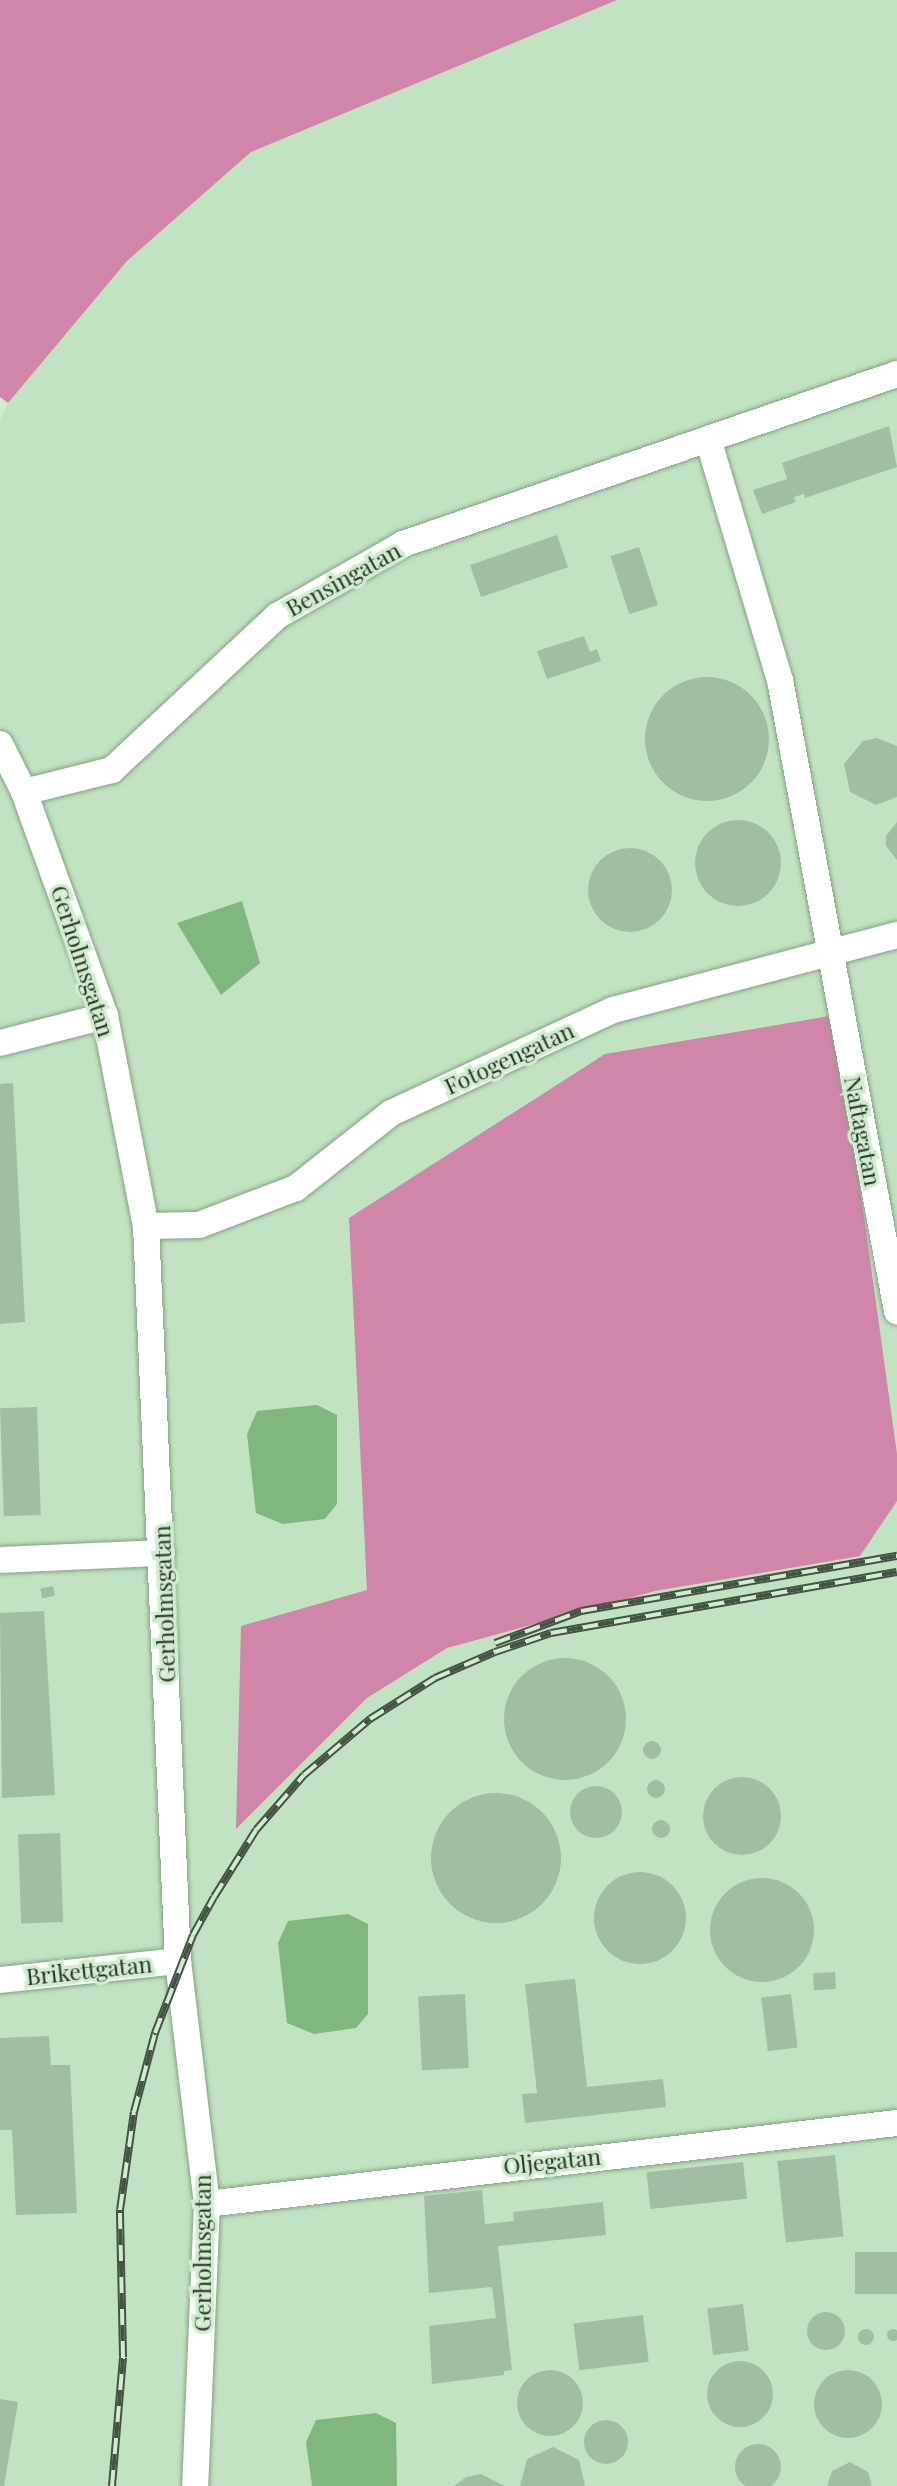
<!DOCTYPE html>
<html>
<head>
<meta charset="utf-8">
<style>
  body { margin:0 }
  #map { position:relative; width:897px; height:2486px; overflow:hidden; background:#d1edd0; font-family:"Playfair Display",serif }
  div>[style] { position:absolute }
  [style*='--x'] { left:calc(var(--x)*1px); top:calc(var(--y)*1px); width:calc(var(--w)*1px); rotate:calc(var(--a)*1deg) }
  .built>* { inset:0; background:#c2e3c1 }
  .forest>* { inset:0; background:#cf86a8 }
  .water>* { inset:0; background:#7fb77f }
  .building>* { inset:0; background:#a2bea2; transform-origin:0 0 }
  .round { border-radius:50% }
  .roads { filter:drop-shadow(0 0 2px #85a085) drop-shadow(0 0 2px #85a085) }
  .minor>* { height:26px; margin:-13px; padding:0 13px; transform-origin:13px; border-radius:13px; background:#fff }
  .rail>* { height:8px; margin-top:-4px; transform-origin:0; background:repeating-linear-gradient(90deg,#d1edd0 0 16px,#455345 0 32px); box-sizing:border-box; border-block:2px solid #455345 }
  span { translate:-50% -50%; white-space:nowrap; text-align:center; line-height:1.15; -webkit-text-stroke:7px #d1edd0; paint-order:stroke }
  .street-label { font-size:23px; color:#293429 }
</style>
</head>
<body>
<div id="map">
  <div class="built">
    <div style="clip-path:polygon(617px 0,897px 0,897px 2486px,0 2486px,0 420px,8px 403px,127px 261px,251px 152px)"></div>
  </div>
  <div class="forest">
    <div style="clip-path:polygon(0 0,617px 0,251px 152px,127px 261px,8px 403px,0 397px)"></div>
    <div style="clip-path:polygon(836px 1015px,897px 1454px,897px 1501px,860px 1556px,655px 1591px,447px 1648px,367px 1698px,236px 1829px,241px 1626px,367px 1590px,349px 1218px,605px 1054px)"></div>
  </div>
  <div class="water">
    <div style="clip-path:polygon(242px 901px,260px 963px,221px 995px,177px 923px)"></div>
    <div style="clip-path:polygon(317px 1405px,337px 1415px,337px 1504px,325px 1519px,283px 1524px,256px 1513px,247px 1434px,257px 1411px)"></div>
    <div style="clip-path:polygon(348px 1914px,368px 1924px,368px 2014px,356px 2028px,314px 2034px,287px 2023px,278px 1943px,288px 1921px)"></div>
    <div style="clip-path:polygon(376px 2413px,396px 2423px,397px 2486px,312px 2486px,306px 2442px,316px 2420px)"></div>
  </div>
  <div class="building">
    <div style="clip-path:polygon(889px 426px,897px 467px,805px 498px,804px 494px,794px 497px,796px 502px,762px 514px,753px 490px,787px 479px,782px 463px)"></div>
    <div style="left:557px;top:535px;width:34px;height:92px;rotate:71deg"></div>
    <div style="left:639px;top:547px;width:61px;height:30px;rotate:72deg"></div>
    <div style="clip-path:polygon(584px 636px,590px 652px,597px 649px,601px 661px,547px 679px,537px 651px)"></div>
    <div class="round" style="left:645px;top:677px;width:124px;height:124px"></div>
    <div style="clip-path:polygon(877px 738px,897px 746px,897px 797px,876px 805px,850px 792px,844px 764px,863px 741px)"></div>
    <div class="round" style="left:695px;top:820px;width:86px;height:86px"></div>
    <div style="clip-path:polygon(897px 822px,897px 860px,886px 846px,886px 836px)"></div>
    <div class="round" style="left:588px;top:848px;width:84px;height:84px"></div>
    <div style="clip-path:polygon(13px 1083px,25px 1322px,0 1324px,0 1084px)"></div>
    <div style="left:37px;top:1407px;width:108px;height:37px;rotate:88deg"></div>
    <div style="left:53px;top:1586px;width:10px;height:13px;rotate:79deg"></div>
    <div style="clip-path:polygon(44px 1611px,55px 1795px,2px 1798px,0 1613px)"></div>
    <div class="round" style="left:504px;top:1658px;width:122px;height:122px"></div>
    <div class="round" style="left:643px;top:1741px;width:18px;height:18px"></div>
    <div class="round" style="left:703px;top:1777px;width:78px;height:78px"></div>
    <div class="round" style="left:647px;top:1780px;width:18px;height:18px"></div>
    <div class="round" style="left:570px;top:1786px;width:52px;height:52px"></div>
    <div class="round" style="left:431px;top:1793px;width:130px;height:130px"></div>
    <div class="round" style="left:652px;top:1820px;width:18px;height:18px"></div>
    <div style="left:60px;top:1833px;width:89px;height:42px;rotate:88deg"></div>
    <div class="round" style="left:594px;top:1872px;width:92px;height:92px"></div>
    <div class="round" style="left:710px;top:1878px;width:104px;height:104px"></div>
    <div style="left:835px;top:1972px;width:17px;height:22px;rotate:87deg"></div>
    <div style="clip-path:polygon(575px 1979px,587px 2087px,663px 2079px,666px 2107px,525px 2123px,522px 2094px,537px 2093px,525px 1984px)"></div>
    <div style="left:465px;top:1994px;width:74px;height:47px;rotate:87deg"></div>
    <div style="left:791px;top:1994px;width:54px;height:30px;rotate:83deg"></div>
    <div style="clip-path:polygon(49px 2036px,51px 2065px,70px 2065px,77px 2213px,16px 2215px,12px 2130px,0 2130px,0 2038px)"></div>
    <div style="left:835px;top:2155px;width:82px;height:58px;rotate:84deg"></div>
    <div style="left:743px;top:2162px;width:37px;height:97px;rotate:84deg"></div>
    <div style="clip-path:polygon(482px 2190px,485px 2224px,514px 2221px,513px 2212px,603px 2202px,606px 2235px,498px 2246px,512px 2370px,504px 2371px,504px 2375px,432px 2384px,429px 2326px,496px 2318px,492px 2287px,429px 2293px,424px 2196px)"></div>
    <div style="left:897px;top:2252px;width:42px;height:42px;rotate:90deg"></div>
    <div style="left:743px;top:2304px;width:47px;height:36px;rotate:83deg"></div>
    <div class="round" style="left:807px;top:2312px;width:38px;height:38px"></div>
    <div style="left:643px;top:2315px;width:47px;height:70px;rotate:83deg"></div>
    <div class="round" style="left:858px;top:2329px;width:16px;height:16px"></div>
    <div class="round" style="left:887px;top:2329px;width:12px;height:12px"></div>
    <div class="round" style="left:707px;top:2361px;width:66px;height:66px"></div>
    <div class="round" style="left:517px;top:2370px;width:66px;height:66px"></div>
    <div class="round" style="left:814px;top:2370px;width:68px;height:68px"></div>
    <div style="clip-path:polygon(0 2399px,18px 2402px,4px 2486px,0 2486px)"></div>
    <div class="round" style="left:584px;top:2420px;width:44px;height:44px"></div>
    <div class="round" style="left:735px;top:2444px;width:46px;height:46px"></div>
    <div style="clip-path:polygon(553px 2447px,579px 2460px,585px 2486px,520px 2486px,527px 2459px)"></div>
    <div style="clip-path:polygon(850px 2462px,868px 2472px,872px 2486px,827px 2486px,832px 2471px)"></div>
    <div style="clip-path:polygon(481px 2474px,505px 2486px,454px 2486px,466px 2477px)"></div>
  </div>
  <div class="roads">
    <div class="minor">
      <div style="--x:708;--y:439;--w:252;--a:73.4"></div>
      <div style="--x:780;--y:680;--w:642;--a:79.5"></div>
      <div style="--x:0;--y:744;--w:54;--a:63.4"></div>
      <div style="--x:24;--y:792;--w:238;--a:70.1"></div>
      <div style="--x:105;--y:1016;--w:214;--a:79"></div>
      <div style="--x:146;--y:1226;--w:736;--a:87.51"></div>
      <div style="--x:178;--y:1961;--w:245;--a:83.2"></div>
      <div style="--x:207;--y:2204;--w:282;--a:92.4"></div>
      <div style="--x:24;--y:792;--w:91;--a:-14"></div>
      <div style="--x:112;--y:770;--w:226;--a:-43"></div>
      <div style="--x:277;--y:616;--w:145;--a:-29.7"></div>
      <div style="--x:403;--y:544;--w:522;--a:-18.99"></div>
      <div style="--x:0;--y:1043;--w:108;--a:-14.4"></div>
      <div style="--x:146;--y:1226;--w:53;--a:-1.1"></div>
      <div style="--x:199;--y:1225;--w:104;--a:-20.9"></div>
      <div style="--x:296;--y:1188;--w:121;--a:-38.3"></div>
      <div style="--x:391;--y:1113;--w:245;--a:-24.9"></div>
      <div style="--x:613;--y:1010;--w:294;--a:-14.8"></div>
      <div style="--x:0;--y:1560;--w:162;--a:-2.5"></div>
      <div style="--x:0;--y:1980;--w:179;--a:-6.1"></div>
      <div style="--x:207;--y:2204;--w:695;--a:-6.7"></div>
    </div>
  </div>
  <div class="rail">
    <div style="--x:495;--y:1643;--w:92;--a:-20.4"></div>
    <div style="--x:581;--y:1611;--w:321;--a:-9.9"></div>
    <div style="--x:112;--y:2486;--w:129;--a:-85.1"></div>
    <div style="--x:123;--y:2357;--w:147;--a:-91.2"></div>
    <div style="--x:120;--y:2210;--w:99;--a:-81.9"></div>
    <div style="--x:134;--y:2112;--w:82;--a:-75.1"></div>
    <div style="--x:155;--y:2033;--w:105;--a:-68.8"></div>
    <div style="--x:193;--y:1935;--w:43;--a:-61.1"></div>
    <div style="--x:214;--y:1897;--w:79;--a:-57.9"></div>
    <div style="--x:256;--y:1830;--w:73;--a:-48.9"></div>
    <div style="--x:304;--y:1775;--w:87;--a:-40.3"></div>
    <div style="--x:370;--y:1719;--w:77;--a:-32.2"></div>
    <div style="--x:435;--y:1678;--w:65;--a:-23.4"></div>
    <div style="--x:495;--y:1652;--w:59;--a:-18.7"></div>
    <div style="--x:551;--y:1633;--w:351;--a:-10"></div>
  </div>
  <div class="street-label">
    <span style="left:343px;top:579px;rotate:-29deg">Bensingatan</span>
    <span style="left:83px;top:961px;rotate:72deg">Gerholmsgatan</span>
    <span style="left:509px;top:1058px;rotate:-25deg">Fotogengatan</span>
    <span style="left:863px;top:1131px;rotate:79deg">Naftagatan</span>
    <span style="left:164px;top:1604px;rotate:-92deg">Gerholmsgatan</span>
    <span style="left:89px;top:1970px;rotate:-6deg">Brikettgatan</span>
    <span style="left:552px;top:2161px;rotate:-6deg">Oljegatan</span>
    <span style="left:202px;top:2253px;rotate:-90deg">Gerholmsgatan</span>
  </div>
</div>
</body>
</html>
